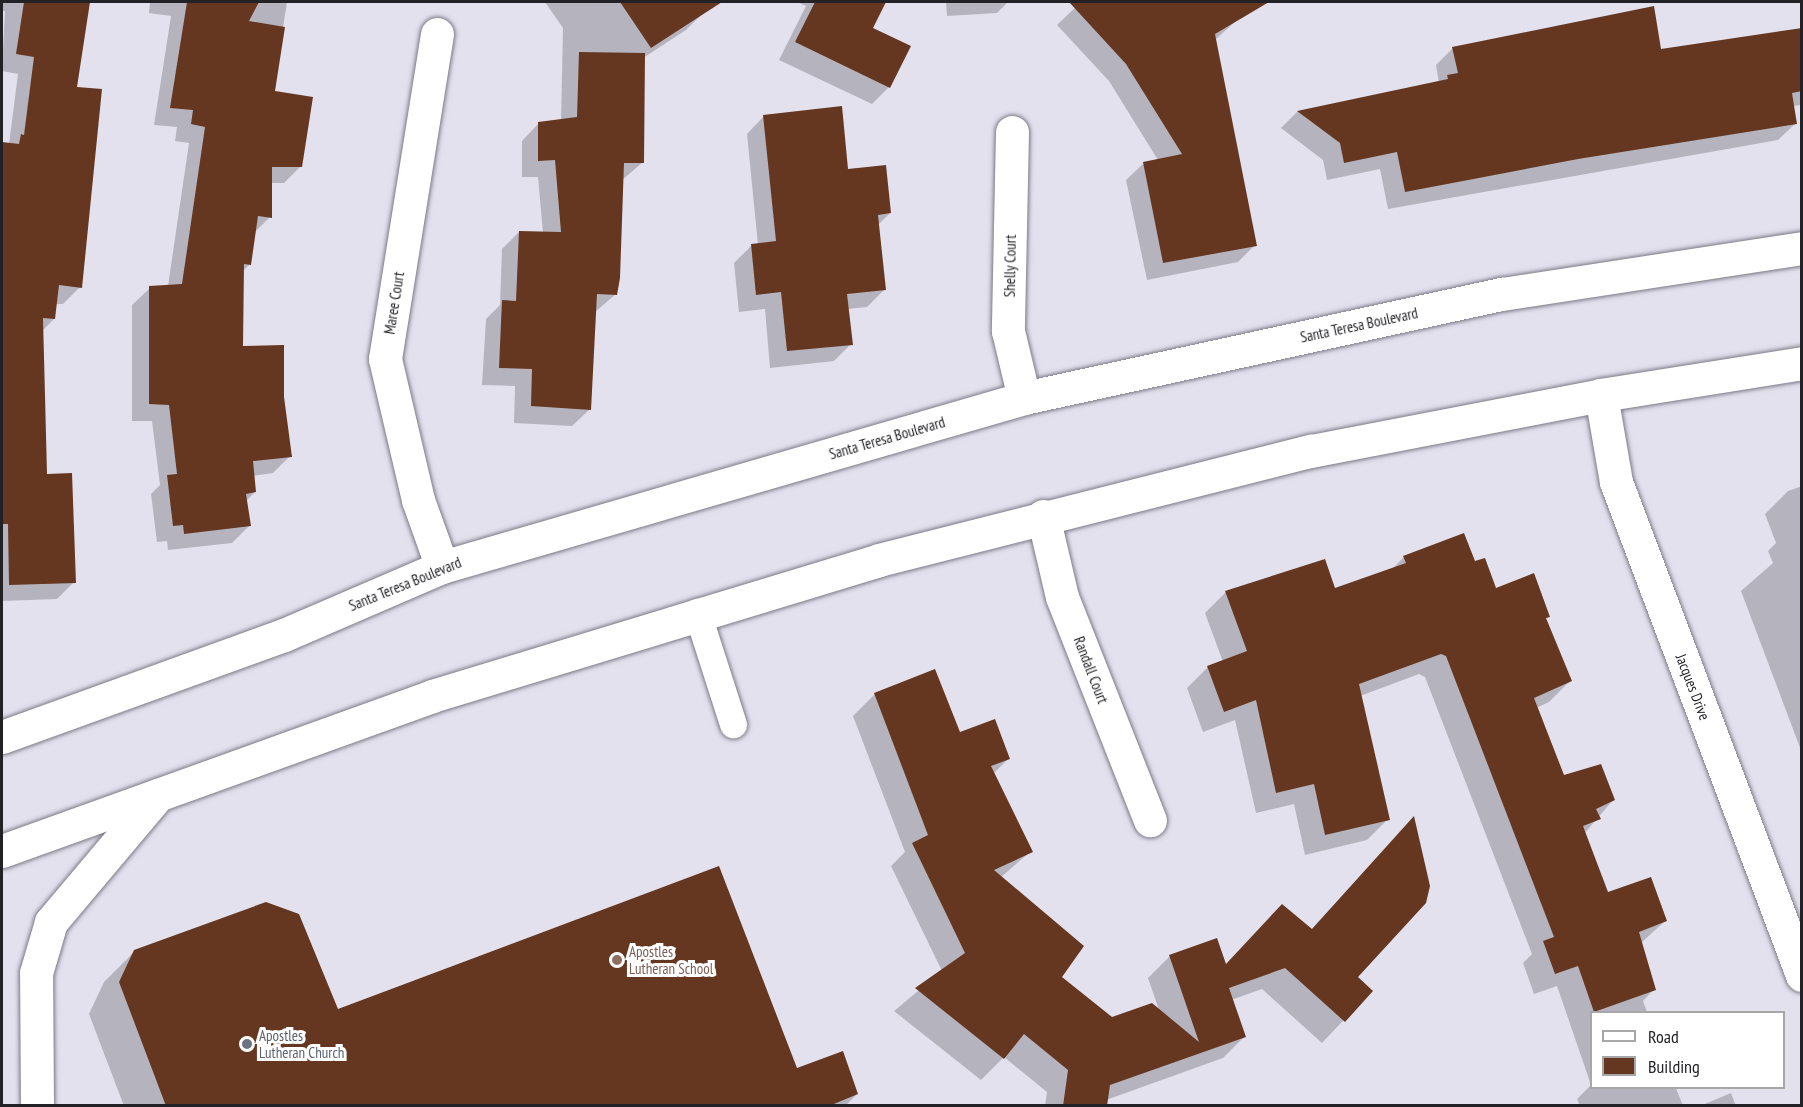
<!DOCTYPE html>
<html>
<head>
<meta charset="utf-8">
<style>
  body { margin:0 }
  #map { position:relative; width:1803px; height:1107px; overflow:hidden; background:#e3e1ee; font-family:"PT Sans Narrow",sans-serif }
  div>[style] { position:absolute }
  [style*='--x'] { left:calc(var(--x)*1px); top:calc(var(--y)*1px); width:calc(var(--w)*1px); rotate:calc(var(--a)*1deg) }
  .shadow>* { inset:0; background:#0003 }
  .building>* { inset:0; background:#653721 }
  .roads { filter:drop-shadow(0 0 2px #7b7a86) drop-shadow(0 0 2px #7b7a86) }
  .lane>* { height:27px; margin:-13.5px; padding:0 13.5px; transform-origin:13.5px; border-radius:13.5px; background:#fff }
  .street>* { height:33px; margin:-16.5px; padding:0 16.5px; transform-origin:16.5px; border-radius:16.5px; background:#fff }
  .secondary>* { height:33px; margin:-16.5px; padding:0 16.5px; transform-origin:16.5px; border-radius:16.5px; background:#fff }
  .dots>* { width:16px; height:16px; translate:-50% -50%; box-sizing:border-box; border:3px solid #fff; border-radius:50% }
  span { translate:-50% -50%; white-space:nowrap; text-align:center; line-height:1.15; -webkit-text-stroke:6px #fff; paint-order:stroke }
  .street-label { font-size:15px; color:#222126 }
  .education-label { font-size:15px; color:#785e54 }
  .left { translate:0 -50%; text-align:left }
  .worship-label { font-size:15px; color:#5b616d }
  .frame { position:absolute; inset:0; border:3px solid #222126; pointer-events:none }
  .legend { position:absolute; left:1590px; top:1011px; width:195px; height:78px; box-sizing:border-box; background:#fff; border:2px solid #a7a6a8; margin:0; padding:8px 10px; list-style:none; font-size:18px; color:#222126 }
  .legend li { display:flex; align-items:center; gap:12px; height:30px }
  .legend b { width:30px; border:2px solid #a7a6a8 }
</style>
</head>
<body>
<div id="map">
  <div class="shadow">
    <div style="clip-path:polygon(2px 2px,88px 2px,75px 88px,80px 287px,63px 304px,56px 304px,54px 319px,42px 331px,46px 475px,74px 582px,57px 599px,2px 601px,2px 143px,9px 144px,18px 74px,2px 71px,5px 11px,2px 11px)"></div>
    <div style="clip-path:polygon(150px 2px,287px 2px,273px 92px,301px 166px,284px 183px,271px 183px,270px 217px,254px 233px,250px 264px,243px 271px,242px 347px,282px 397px,290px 456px,273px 473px,253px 476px,255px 492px,246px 501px,249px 526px,232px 543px,168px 550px,167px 541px,157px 542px,151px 494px,160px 485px,152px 421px,132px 421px,132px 305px,150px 288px,168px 286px,189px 143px,175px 141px,177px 127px,154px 125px,171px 16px,149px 13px)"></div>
    <div style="clip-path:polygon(545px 2px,695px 2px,703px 13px,686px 30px,643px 58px,642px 163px,622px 180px,616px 294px,595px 312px,590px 409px,572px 426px,514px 423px,515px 386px,482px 385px,486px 319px,500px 305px,502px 249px,519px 232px,543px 233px,538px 177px,522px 177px,522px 141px,539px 123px,561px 121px,563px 28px)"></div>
    <div style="clip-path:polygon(797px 2px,884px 2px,871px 28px,889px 87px,872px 104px,779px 60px,806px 6px)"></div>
    <div style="clip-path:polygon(946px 2px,1008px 2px,997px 13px,947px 16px)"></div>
    <div style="clip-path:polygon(1081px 2px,1226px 2px,1237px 20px,1215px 40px,1255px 245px,1238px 262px,1147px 280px,1126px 180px,1144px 163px,1158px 160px,1109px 81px,1057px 25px)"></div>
    <div style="clip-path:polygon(1802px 29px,1802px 105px,1793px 106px,1796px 123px,1778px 140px,1388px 209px,1380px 169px,1327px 180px,1323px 160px,1281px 128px,1297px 112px,1439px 83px,1436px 65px,1453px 48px,1660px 51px)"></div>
    <div style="clip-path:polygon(764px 116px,847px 171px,890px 213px,878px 225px,884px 290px,867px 307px,847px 309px,851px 344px,834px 361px,770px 368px,765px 309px,739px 312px,734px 263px,752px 245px,758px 245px,747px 134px)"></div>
    <div style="clip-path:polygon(1802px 486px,1802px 753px,1741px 591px,1773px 563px,1768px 551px,1776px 543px,1765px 514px,1788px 491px)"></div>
    <div style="clip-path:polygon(1404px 557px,1474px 563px,1496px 589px,1548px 616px,1545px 619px,1570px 681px,1549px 702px,1536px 708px,1563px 777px,1613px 800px,1584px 834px,1607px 893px,1665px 921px,1641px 943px,1654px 989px,1643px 1001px,1647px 1012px,1592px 1012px,1592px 1088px,1676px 1088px,1683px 1106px,1580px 1106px,1577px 1099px,1591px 1085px,1557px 986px,1534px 994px,1523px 963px,1532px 954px,1425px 677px,1419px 674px,1360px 696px,1388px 819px,1367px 840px,1305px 855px,1294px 804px,1256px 813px,1235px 720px,1203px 732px,1187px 688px,1208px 667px,1223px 662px,1205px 613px,1226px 592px,1335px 590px,1391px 570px)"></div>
    <div style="clip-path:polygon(875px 694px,1008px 759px,993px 774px,1031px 851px,1000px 878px,1060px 977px,1112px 1019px,1159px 1010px,1148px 978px,1170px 956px,1225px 965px,1311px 930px,1413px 819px,1356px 978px,1371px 991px,1322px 1043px,1262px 989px,1231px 1000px,1245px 1036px,1223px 1058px,1106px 1100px,1105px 1106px,1045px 1106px,1047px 1092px,1004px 1057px,981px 1080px,894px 1011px,942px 971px,891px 866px,905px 852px,853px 716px)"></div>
    <div style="clip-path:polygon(135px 951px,337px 1011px,796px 1070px,857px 1094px,845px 1106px,124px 1106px,89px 1014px,104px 982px)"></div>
    <div style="clip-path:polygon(1731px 1093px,1736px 1106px,1700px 1106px)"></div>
  </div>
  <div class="building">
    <div style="clip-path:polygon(24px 2px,90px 2px,77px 87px,102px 89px,82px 288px,59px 285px,55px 319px,43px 318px,47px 474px,72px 473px,76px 583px,9px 585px,8px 524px,2px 524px,2px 142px,19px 144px,21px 134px,24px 135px,34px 57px,16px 54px)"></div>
    <div style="clip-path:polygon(187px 2px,259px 2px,249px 21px,285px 27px,275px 91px,313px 97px,302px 167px,272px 167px,272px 218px,258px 216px,251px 265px,244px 264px,243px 346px,284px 345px,284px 397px,292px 457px,253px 461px,256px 492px,246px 494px,251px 526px,184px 534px,183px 525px,173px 526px,167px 475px,177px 474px,169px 405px,149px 404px,149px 286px,182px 284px,205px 127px,191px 124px,193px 110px,170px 108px)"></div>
    <div style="clip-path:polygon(620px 2px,722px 2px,651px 48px)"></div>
    <div style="clip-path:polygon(815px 2px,886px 2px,873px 28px,911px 46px,890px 88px,795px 42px)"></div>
    <div style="clip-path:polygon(1069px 2px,1269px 2px,1215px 34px,1257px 246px,1163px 263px,1143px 162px,1182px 154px,1126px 64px)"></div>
    <div style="clip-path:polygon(1654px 6px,1661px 49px,1802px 28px,1802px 91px,1792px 93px,1797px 124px,1578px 159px,1405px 192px,1397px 152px,1344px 163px,1340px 143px,1297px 111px,1448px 79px,1447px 75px,1458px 73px,1452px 47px)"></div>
    <div style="clip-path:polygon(579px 52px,645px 53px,644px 163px,624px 163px,620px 278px,617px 295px,597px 294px,591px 410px,531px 406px,532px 369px,499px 368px,502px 300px,516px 301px,519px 231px,561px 232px,555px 160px,538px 161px,538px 122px,577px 117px)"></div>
    <div style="clip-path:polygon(842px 106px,848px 169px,886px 165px,891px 213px,878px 215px,886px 290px,847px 294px,853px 345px,787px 351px,781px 292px,756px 295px,751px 244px,776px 241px,763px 115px)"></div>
    <div style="clip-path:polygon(1464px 533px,1475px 561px,1485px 558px,1496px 588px,1534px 573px,1550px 617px,1546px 618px,1572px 681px,1534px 698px,1564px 775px,1601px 764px,1615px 800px,1596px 809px,1601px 819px,1583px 826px,1608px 892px,1651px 877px,1667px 921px,1639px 932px,1656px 990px,1594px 1012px,1578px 966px,1555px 974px,1543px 941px,1554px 937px,1446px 656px,1441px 654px,1359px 684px,1390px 820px,1325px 835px,1314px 784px,1276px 793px,1256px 700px,1224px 712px,1207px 666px,1247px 651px,1225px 591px,1325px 559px,1335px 588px,1406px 563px,1403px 556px)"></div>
    <div style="clip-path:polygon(935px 669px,960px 732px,995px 719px,1010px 759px,991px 766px,1033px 852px,994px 870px,1084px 946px,1062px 977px,1112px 1017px,1152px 1003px,1199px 1042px,1169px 955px,1217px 938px,1226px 964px,1282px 904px,1312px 929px,1414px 816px,1430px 886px,1426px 903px,1358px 977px,1373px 991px,1345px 1022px,1285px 968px,1229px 988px,1246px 1037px,1110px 1085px,1107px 1106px,1063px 1106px,1068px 1070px,1024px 1034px,1004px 1059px,915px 988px,965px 953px,912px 843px,928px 835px,874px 693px)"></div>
    <div style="clip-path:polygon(719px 866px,797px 1068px,843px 1051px,858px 1094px,829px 1106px,166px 1106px,119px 982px,134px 950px,266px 902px,299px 914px,338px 1009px)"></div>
  </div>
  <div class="roads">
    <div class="lane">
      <div style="--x:697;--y:612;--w:118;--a:72.2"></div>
    </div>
    <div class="street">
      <div style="--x:437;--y:34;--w:329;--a:99.1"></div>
      <div style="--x:385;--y:359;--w:145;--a:76.8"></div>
      <div style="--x:418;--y:500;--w:71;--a:70.3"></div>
      <div style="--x:1012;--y:132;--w:199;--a:91.2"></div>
      <div style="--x:1008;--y:331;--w:69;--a:76.6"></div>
      <div style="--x:1601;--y:395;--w:88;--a:80.2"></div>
      <div style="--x:1616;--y:482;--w:527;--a:69.33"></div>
      <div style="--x:1043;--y:516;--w:83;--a:76.8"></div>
      <div style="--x:1062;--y:597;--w:240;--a:68.5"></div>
    </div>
    <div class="secondary">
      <div style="--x:2;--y:737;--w:300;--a:-19.9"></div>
      <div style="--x:284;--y:635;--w:172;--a:-23.3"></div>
      <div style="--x:442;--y:567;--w:606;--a:-16.19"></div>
      <div style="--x:1024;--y:398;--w:489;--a:-12.3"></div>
      <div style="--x:1502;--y:294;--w:304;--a:-8.7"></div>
      <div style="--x:2;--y:851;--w:457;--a:-19.8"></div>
      <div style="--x:432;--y:696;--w:467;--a:-16.9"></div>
      <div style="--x:879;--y:560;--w:446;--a:-14.2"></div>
      <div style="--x:1311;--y:451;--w:295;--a:-10.9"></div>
      <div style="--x:1601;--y:395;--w:204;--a:-9"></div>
      <div style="--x:37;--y:1106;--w:133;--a:-90.4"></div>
      <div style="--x:36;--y:973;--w:53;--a:-73.6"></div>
      <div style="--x:51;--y:922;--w:166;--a:-49.9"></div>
    </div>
  </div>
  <div class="dots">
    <div style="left:617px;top:960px;background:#8d6e63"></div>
    <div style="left:247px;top:1044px;background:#6b7280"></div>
  </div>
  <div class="street-label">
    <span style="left:1010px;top:266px;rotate:-89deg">Shelly Court</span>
    <span style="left:394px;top:303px;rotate:-81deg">Maree Court</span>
    <span style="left:1359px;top:325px;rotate:-12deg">Santa Teresa Boulevard</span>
    <span style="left:887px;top:438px;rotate:-16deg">Santa Teresa Boulevard</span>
    <span style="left:405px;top:584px;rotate:-22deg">Santa Teresa Boulevard</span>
    <span style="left:1091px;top:670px;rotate:69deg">Randall Court</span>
    <span style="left:1693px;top:687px;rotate:69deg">Jacques Drive</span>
  </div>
  <div class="education-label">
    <span class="left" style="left:629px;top:960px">Apostles<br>Lutheran School</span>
  </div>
  <div class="worship-label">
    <span class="left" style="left:259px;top:1044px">Apostles<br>Lutheran Church</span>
  </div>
  <div class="frame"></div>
  <ul class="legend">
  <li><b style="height:8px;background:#fff"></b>Road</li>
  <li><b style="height:16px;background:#653721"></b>Building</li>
  </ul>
</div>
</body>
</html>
